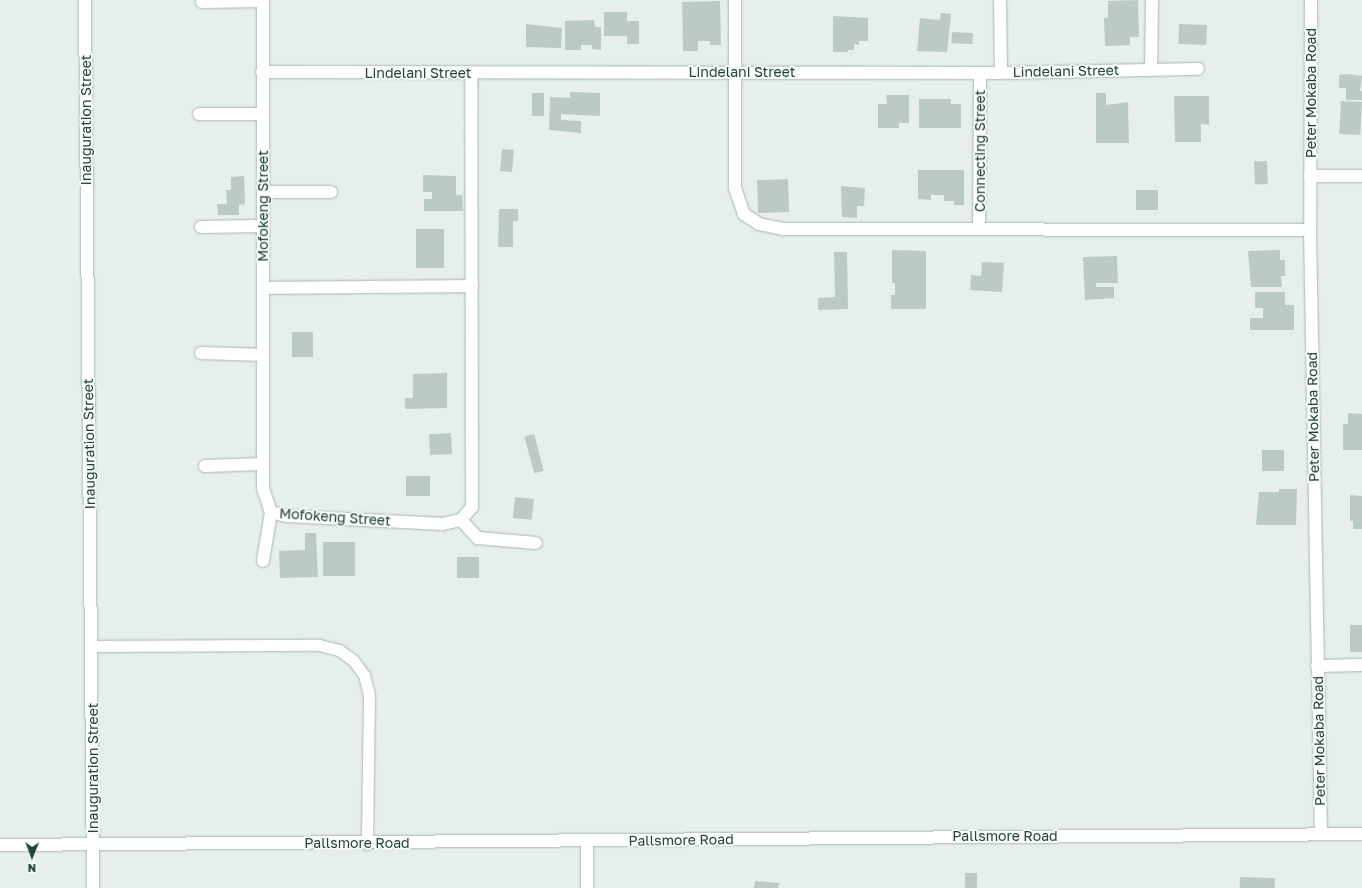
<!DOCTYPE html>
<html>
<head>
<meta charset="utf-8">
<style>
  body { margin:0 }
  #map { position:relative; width:1362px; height:888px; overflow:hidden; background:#e6efeb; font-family:"Golos Text",sans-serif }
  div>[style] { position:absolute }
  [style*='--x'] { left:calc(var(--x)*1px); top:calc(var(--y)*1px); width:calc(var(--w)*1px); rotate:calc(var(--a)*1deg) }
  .building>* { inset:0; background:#bbcac4; transform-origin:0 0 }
  .roads { filter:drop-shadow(0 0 1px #a8b8b2) drop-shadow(0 0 1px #a8b8b2) }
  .lane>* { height:11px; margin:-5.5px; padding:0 5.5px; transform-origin:5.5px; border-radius:5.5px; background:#fff }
  .street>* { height:12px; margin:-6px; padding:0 6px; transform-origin:6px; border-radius:6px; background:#fff }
  .secondary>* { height:12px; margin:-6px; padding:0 6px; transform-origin:6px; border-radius:6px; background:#fff }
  span { translate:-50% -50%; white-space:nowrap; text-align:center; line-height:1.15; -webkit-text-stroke:3.5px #f7fbf9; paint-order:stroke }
  .street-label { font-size:14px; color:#24423a }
  .north { position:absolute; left:12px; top:836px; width:40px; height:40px; -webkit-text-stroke:3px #f7fbf9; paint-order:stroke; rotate:181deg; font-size:11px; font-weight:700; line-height:16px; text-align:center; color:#24423a }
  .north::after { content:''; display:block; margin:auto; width:14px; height:18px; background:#24423a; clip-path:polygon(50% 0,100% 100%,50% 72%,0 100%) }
</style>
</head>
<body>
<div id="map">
  <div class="building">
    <div style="clip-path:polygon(1138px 0,1139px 37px,1130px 37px,1130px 45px,1105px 46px,1104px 18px,1108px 18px,1108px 1px)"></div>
    <div style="clip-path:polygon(720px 1px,721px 45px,710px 45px,710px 41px,698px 41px,698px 51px,683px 51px,682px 2px)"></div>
    <div style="clip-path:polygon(604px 12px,627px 12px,627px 21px,639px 21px,639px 44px,627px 44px,627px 36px,604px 36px)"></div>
    <div style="clip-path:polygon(941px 13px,951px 14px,947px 52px,917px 51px,920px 18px,940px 20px)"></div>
    <div style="clip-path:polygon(833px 16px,868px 18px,868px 41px,859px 41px,859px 45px,854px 44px,854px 50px,848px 50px,848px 52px,833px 52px)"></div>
    <div style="clip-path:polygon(594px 20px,595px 27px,601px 27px,601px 50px,592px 49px,592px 45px,581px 45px,581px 50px,565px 50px,565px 21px)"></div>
    <div style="clip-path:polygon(526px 24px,562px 28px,561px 48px,526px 47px)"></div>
    <div style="left:1179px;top:24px;width:28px;height:20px;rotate:2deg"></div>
    <div style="left:952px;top:32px;width:21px;height:11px;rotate:3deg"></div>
    <div style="clip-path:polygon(1347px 74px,1362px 76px,1360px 91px,1362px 91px,1362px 100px,1346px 100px,1346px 88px,1339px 88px,1339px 75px)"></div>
    <div style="clip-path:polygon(570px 92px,600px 93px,600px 116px,561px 114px,561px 120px,581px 121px,581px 133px,549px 130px,550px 97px,570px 98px)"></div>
    <div style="left:532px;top:93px;width:12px;height:23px"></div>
    <div style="clip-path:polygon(1096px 93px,1106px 93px,1106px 105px,1128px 102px,1129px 143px,1096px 143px)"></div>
    <div style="clip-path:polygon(886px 95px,909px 95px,909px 123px,899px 123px,899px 128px,878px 128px,878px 104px,887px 104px)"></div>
    <div style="clip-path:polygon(1174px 96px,1209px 96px,1209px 125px,1201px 124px,1201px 142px,1175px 142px)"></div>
    <div style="clip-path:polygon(919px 99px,951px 99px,951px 104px,961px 104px,961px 128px,919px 128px)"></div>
    <div style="left:1341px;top:101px;width:21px;height:33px;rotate:3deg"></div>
    <div style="left:502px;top:149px;width:12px;height:22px;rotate:5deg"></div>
    <div style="left:1267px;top:161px;width:23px;height:13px;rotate:88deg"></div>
    <div style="clip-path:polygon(918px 170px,964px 170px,964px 205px,954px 205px,954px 201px,944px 201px,944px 195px,931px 195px,931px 200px,918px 199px)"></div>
    <div style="clip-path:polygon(423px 175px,456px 176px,456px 195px,462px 195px,463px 211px,424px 211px,424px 199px,432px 199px,432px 192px,423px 192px)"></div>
    <div style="clip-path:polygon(244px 176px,245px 204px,239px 205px,239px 215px,218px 215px,217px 204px,227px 204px,226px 190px,231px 190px,231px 177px)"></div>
    <div style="left:788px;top:179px;width:33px;height:31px;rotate:88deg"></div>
    <div style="clip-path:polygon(841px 186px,865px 188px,864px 206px,857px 206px,857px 218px,842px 217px)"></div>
    <div style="left:1136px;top:190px;width:22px;height:20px"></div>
    <div style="clip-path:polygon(499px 209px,518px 209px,518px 221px,513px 221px,513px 247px,498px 247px)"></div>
    <div style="left:416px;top:229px;width:28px;height:39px"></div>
    <div style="clip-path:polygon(892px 250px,926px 251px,926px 309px,891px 309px,891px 295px,895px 295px,895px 283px,892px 283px)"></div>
    <div style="clip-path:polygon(1280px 250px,1280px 260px,1285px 260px,1285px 276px,1281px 276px,1282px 287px,1251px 287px,1248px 251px)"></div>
    <div style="clip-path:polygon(834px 252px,847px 252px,848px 309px,818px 310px,818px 298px,835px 297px)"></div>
    <div style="clip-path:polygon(1117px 256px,1118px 283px,1096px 283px,1096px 287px,1114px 287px,1114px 298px,1085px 300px,1083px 257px)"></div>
    <div style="clip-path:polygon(982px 262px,1004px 263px,1002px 292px,970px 290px,971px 275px,981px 276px)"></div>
    <div style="clip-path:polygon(1255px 292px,1285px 292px,1285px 305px,1294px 305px,1294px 330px,1250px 330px,1250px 318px,1263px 318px,1263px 308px,1255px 308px)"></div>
    <div style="left:292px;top:332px;width:21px;height:25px"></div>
    <div style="clip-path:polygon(447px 373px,447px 408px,405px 409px,405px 398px,413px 398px,413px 374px)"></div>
    <div style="clip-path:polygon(1348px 413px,1362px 414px,1362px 450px,1343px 450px,1343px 424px,1348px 424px)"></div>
    <div style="left:451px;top:433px;width:21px;height:22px;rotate:87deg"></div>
    <div style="left:534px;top:434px;width:38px;height:10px;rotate:75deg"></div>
    <div style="left:1284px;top:450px;width:21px;height:22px;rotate:90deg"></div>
    <div style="left:406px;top:476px;width:24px;height:20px"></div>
    <div style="clip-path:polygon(1279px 489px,1297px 489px,1296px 525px,1256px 525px,1259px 492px,1279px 492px)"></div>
    <div style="clip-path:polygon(1350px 495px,1362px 496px,1362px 529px,1353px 529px,1353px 521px,1350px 521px)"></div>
    <div style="left:515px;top:497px;width:19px;height:21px;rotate:6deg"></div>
    <div style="clip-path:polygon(305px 533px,316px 533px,318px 577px,280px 578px,279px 551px,305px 550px)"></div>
    <div style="left:323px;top:542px;width:32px;height:34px"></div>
    <div style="left:457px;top:557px;width:22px;height:21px"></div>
    <div style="left:1362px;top:625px;width:27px;height:12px;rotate:90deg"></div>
    <div style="left:965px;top:873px;width:12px;height:15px"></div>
    <div style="left:1240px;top:877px;width:35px;height:11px;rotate:2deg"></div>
    <div style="clip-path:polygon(755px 881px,779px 883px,778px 888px,754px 888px)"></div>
  </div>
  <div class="roads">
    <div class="lane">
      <div style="--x:92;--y:646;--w:227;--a:-0.3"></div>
      <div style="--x:319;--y:645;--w:21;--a:14"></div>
      <div style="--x:339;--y:650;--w:17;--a:36"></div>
      <div style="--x:353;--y:660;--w:19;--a:54"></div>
      <div style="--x:364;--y:675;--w:21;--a:76"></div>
      <div style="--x:369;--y:695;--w:149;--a:90.8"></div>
    </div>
    <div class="street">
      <div style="--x:263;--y:0;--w:488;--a:90"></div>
      <div style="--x:263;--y:488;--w:25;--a:72"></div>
      <div style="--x:271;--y:512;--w:16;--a:14"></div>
      <div style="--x:287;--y:516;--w:156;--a:2.9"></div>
      <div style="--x:443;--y:524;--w:18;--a:-13"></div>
      <div style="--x:461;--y:520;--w:17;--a:-50"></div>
      <div style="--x:472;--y:507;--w:433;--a:-90.1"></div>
      <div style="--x:735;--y:0;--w:188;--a:90"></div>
      <div style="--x:735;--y:188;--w:28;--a:71"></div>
      <div style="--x:744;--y:214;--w:18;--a:34"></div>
      <div style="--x:759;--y:224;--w:24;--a:12"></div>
      <div style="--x:782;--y:229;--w:528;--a:0.11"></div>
      <div style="--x:1000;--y:0;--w:73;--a:89.2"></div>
      <div style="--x:202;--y:2;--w:61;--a:-0.9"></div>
      <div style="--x:1151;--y:70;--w:70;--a:-89.2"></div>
      <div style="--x:262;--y:72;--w:739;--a:0.08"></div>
      <div style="--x:1001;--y:73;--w:197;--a:-1.2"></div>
      <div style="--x:199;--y:114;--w:63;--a:0"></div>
      <div style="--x:1310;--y:176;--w:52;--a:0"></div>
      <div style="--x:263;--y:192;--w:68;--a:0"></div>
      <div style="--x:201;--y:227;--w:62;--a:-0.9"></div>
      <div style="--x:979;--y:228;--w:155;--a:-89.6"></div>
      <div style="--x:263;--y:288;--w:209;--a:-0.5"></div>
      <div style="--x:201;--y:353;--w:62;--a:1.8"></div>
      <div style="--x:205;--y:466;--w:58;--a:-2"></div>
      <div style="--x:461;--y:520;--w:25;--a:47"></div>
      <div style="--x:478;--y:538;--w:58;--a:4.9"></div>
      <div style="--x:263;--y:561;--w:50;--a:-80.7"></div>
      <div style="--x:1317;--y:666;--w:45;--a:-1.3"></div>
      <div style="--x:587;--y:842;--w:46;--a:90"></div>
    </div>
    <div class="secondary">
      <div style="--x:85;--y:0;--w:888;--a:89.48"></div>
      <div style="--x:1311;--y:0;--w:230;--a:90.2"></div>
      <div style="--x:1310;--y:230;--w:604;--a:88.96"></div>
      <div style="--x:0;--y:845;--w:1362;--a:-0.46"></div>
    </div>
  </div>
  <div class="street-label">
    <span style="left:1066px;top:71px;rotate:-1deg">Lindelani Street</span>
    <span style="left:742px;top:72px">Lindelani Street</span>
    <span style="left:418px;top:73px">Lindelani Street</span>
    <span style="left:1311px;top:93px;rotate:-90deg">Peter Mokaba Road</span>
    <span style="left:86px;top:120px;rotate:-90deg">Inauguration Street</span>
    <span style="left:980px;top:151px;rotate:-90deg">Connecting Street</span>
    <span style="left:263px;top:206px;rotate:-90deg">Mofokeng Street</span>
    <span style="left:1313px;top:417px;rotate:-91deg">Peter Mokaba Road</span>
    <span style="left:89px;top:444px;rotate:-91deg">Inauguration Street</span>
    <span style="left:335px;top:517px;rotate:4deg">Mofokeng Street</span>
    <span style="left:1319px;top:741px;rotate:-91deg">Peter Mokaba Road</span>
    <span style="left:93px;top:768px;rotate:-90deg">Inauguration Street</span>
    <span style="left:1005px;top:836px">Pallsmore Road</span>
    <span style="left:681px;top:840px;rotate:-1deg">Pallsmore Road</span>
    <span style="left:357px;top:843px">Pallsmore Road</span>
  </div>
  <div class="north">N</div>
</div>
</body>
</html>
